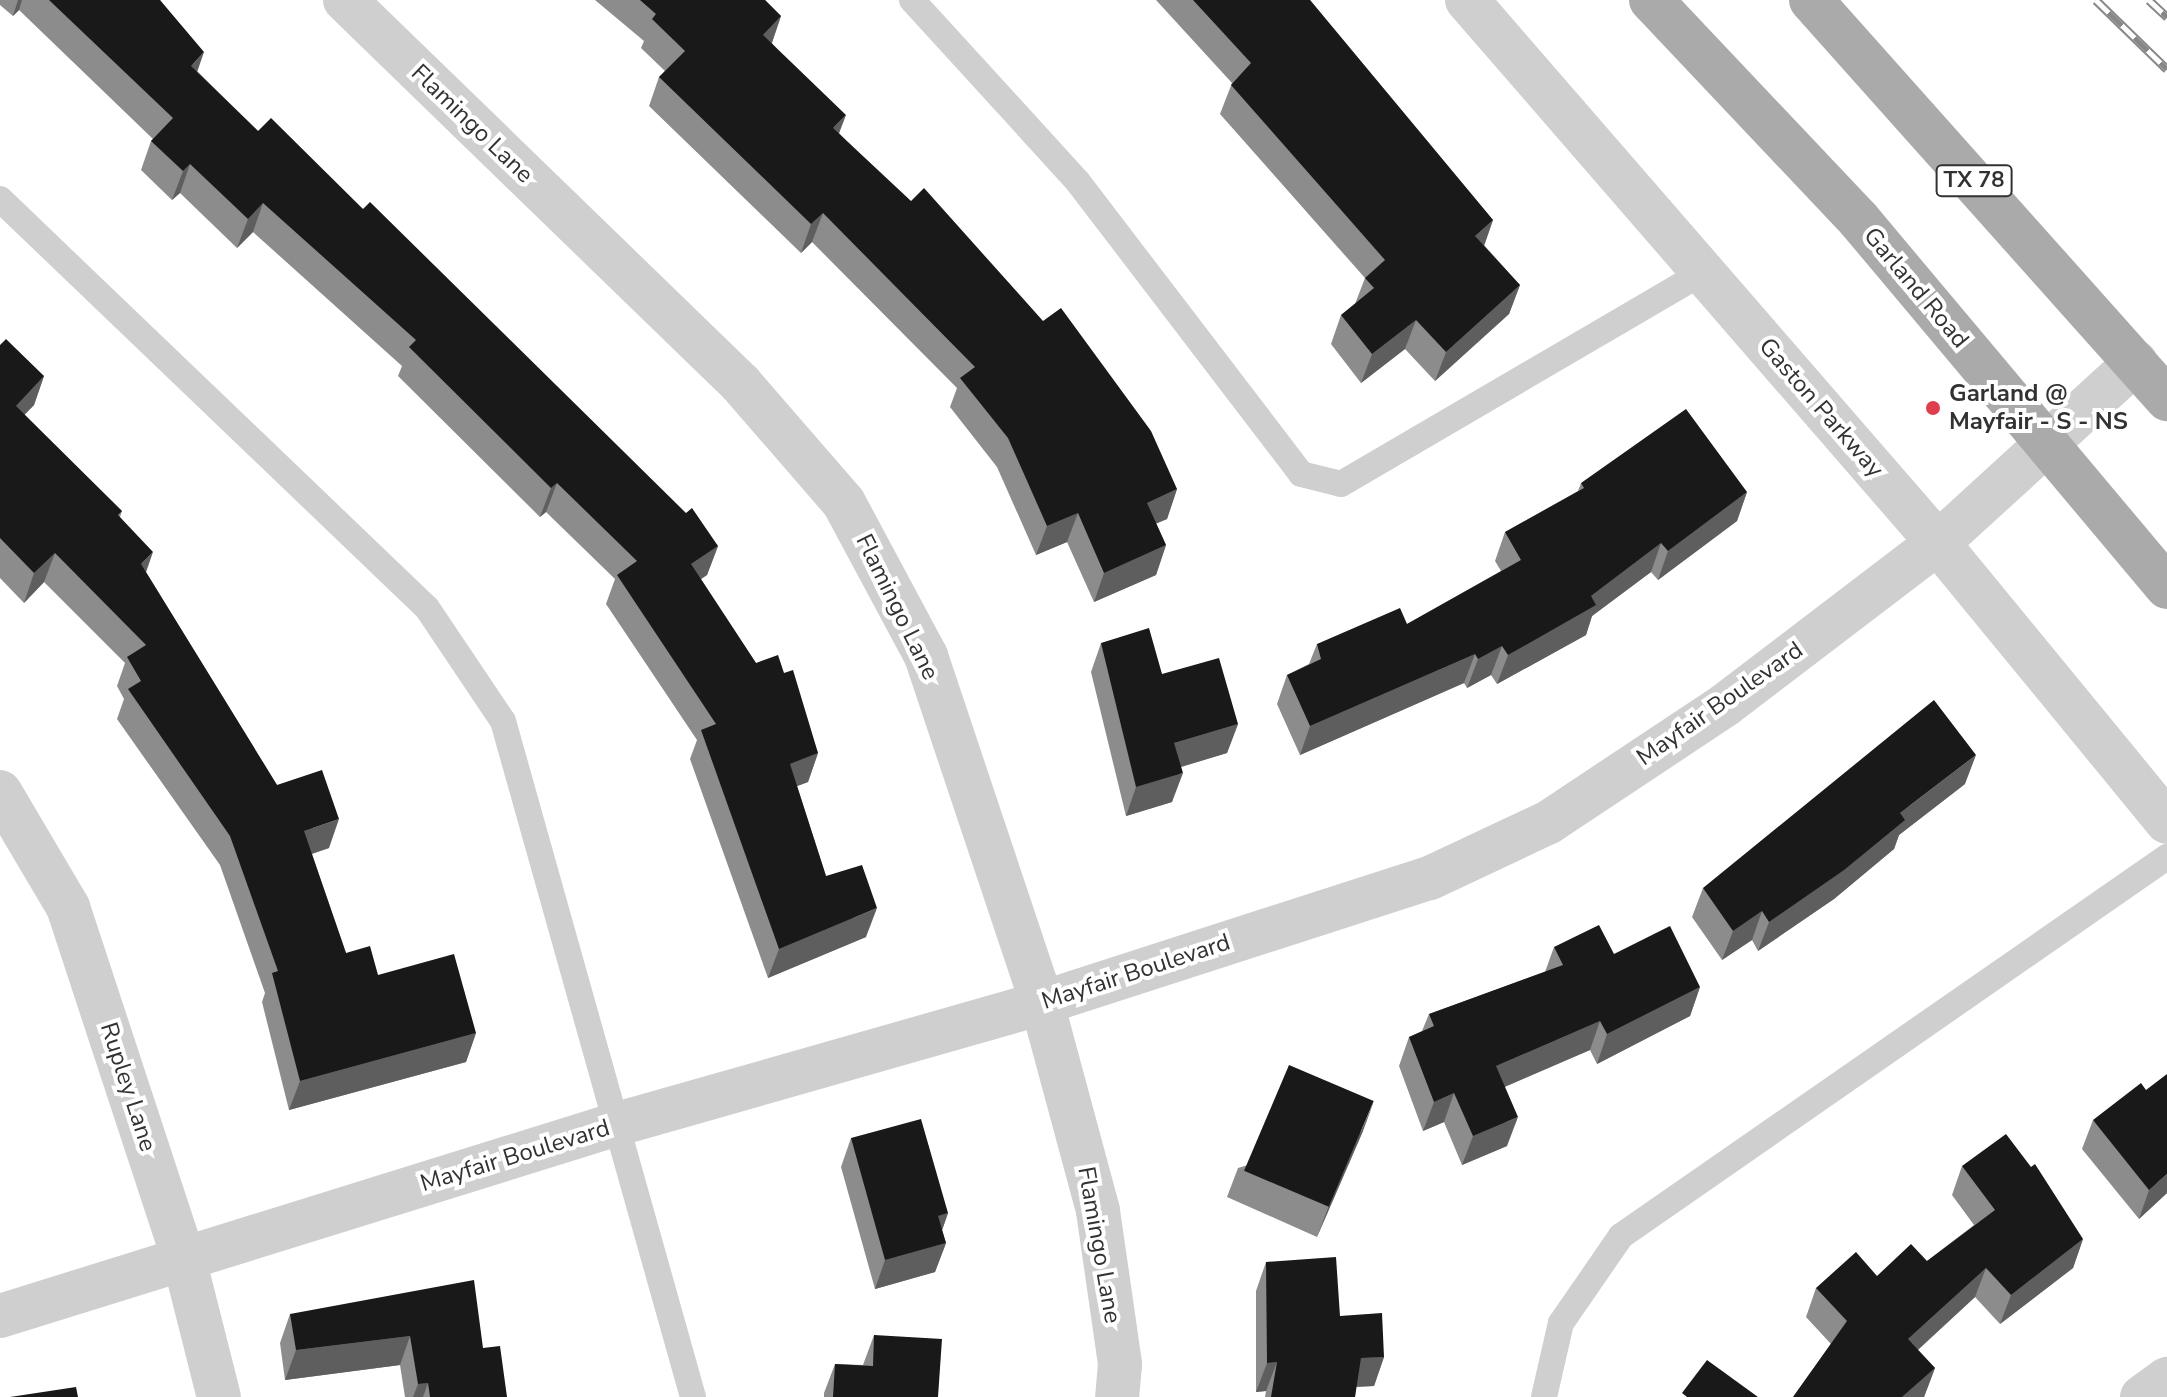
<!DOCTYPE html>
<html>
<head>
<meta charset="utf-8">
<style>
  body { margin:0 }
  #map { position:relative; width:2167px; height:1397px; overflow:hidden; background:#fff; font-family:"Nunito Sans",sans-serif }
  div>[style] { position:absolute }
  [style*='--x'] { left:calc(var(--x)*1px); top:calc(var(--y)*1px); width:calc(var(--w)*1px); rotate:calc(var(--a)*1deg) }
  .lane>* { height:26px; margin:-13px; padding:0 13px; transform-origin:13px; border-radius:13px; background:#cfcfcf }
  .street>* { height:44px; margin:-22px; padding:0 22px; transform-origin:22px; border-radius:22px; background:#cfcfcf }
  .primary>* { height:44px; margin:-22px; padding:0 22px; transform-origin:22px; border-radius:22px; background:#aaa }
  .rail>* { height:9px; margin-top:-4.5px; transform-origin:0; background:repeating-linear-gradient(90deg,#fff 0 18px,#878787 0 36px); box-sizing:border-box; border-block:2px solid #878787 }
  .wall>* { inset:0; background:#8c8c8c }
  .shaded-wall>* { inset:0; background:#5e5e5e }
  .building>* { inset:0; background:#191919; transform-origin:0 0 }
  .dots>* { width:22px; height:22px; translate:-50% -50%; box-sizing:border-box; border:4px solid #fff; border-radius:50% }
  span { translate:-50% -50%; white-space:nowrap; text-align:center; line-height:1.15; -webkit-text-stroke:8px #fff; paint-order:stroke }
  .shield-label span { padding:2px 6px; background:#fff; border:2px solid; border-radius:6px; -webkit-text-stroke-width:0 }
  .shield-label { font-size:22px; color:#323232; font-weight:700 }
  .street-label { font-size:24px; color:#323232 }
  .poi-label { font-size:24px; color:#323232; font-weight:700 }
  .left { translate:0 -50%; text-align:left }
</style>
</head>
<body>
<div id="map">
  <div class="lane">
    <div style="--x:912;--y:0;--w:246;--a:47.6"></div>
    <div style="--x:1078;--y:182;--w:367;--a:52.6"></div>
    <div style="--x:1301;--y:474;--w:41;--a:14"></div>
    <div style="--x:1341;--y:484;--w:420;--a:-30.3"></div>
    <div style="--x:0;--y:199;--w:591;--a:43.77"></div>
    <div style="--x:427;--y:608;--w:136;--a:56.1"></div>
    <div style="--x:503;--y:721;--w:702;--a:74.3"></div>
    <div style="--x:1544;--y:1397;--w:76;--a:-77.1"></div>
    <div style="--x:1561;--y:1323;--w:106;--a:-55.4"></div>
    <div style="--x:1621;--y:1236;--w:665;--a:-34.77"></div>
  </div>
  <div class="street">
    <div style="--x:345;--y:0;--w:552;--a:44.12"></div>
    <div style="--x:741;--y:384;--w:157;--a:49.1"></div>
    <div style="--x:844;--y:503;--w:174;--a:61.8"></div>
    <div style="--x:926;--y:656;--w:366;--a:71.5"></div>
    <div style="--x:1042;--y:1003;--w:215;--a:74.9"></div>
    <div style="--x:1098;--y:1211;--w:155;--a:81.8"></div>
    <div style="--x:1120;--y:1364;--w:33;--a:95"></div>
    <div style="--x:1467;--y:0;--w:719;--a:49.06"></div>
    <div style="--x:1938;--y:543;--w:361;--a:50.6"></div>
    <div style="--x:0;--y:792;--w:134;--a:59.4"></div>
    <div style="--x:68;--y:907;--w:371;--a:71.8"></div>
    <div style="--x:184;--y:1259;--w:142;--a:75.8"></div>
    <div style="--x:0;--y:1316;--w:643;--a:-17.28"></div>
    <div style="--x:614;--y:1125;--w:445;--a:-15.9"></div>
    <div style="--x:1042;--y:1003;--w:408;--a:-17.9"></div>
    <div style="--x:1430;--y:878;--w:132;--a:-25.2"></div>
    <div style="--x:1549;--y:822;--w:211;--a:-33.6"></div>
    <div style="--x:1725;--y:705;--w:268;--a:-37.3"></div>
    <div style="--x:1938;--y:543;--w:268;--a:-42.4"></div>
    <div style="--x:2142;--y:1397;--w:31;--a:-36"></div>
  </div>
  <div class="primary">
    <div style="--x:1651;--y:0;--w:303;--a:46.6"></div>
    <div style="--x:1859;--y:220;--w:479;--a:50"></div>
    <div style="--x:1811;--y:0;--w:535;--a:48.26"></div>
  </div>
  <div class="rail">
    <div style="--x:2096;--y:0;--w:99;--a:44.2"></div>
    <div style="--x:2149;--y:0;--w:25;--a:43"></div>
  </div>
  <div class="wall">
    <div style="clip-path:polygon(0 0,160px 0,197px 71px,258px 131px,363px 209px,718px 546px,707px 575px,701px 579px,756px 663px,784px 673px,818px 753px,808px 782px,797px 786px,826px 876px,866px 937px,768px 978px,690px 759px,697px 740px,606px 604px,615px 579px,546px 512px,540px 517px,398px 376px,402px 366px,253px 232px,237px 248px,180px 193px,172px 200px,141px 170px,151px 141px,153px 139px,19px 10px,13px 16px,0 5px)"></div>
    <div style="clip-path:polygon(595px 0,765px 0,781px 16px,772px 43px,839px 133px,1177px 489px,1167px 519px,1156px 523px,1166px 545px,1156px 575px,1094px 602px,1067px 542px,1036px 555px,997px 467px,950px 407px,957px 388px,812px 242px,801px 253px,649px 106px,659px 77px,665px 71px,641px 48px,644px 41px)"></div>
    <div style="clip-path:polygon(1156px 0,1310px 0,1493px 220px,1484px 245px,1520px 285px,1509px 314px,1435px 381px,1405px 349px,1361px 383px,1331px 344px,1341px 315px,1355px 304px,1365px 278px,1220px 114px,1232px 83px)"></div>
    <div style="clip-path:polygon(0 345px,44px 376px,34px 405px,24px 415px,122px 511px,120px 517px,146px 572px,277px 785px,329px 848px,312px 854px,346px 953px,378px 975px,476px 1033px,466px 1062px,289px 1110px,262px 1002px,265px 993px,220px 865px,117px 719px,124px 699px,117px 686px,125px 663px,44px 582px,24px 603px,0 578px)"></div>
    <div style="clip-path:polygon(1581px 483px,1747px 492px,1737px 521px,1658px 580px,1651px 572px,1592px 616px,1586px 635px,1497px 684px,1491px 675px,1467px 688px,1464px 683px,1300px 755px,1277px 704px,1287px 675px,1309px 664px,1317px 644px,1407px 624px,1501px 571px,1495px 561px,1505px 532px,1578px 491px)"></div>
    <div style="clip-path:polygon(1101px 643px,1162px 674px,1238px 724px,1227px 753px,1181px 767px,1172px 802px,1126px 816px,1091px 672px)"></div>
    <div style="clip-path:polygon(1965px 784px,1899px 835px,1894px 849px,1834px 899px,1758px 951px,1752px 940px,1722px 960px,1692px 917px,1703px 888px)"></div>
    <div style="clip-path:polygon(1554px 947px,1614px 954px,1700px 987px,1690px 1016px,1597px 1064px,1590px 1050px,1505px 1087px,1507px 1146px,1462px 1165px,1444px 1122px,1423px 1131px,1399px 1066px,1409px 1037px,1422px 1031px,1429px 1014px,1545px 972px)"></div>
    <div style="clip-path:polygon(2093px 1120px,2167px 1193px,2139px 1219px,2082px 1149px)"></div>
    <div style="clip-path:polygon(1363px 1131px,1317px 1237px,1227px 1197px,1238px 1168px)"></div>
    <div style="clip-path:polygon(851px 1138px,948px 1213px,942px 1230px,946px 1243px,935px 1272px,875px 1289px,841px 1167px)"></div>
    <div style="clip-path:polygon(1962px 1166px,2083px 1239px,2073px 1268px,2000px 1324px,1975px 1297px,1918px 1350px,1935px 1368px,1924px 1397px,1793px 1397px,1831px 1344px,1806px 1317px,1816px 1288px,1877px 1276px,1927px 1261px,1974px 1225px,1952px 1195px)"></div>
    <div style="clip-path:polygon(1266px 1262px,1340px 1316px,1384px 1357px,1374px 1386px,1356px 1387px,1355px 1397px,1265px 1397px,1266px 1391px,1256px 1392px,1256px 1291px)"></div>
    <div style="clip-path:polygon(290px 1314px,483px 1348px,507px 1397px,405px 1397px,400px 1365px,285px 1380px,280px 1343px)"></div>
    <div style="clip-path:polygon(874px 1335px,938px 1397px,824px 1397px,824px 1393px,835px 1364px,863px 1365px)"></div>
  </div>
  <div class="shaded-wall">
    <div style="clip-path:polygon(18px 0,22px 0,19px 10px,13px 16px)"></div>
    <div style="clip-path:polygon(781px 16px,771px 45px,763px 35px)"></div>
    <div style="clip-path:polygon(204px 52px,194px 81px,191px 66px)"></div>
    <div style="clip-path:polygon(846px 115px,835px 144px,833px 128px)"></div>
    <div style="clip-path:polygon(190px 164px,180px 193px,172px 200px,183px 171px)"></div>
    <div style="clip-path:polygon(263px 203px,253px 232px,237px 248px,248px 219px)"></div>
    <div style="clip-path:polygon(823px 213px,812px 242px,801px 253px,811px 224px)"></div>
    <div style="clip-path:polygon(1493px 220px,1483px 249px,1475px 236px)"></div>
    <div style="clip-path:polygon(1520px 285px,1509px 314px,1435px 381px,1446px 352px)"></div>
    <div style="clip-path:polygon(1416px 320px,1405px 349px,1361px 383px,1372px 354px)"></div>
    <div style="clip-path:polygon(44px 376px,34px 405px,5px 435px,16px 406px)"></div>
    <div style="clip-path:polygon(557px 483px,546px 512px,540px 517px,551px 488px)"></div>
    <div style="clip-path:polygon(1177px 489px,1167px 519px,1137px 532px,1147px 503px)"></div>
    <div style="clip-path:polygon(1747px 492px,1737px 521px,1658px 580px,1668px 551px)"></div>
    <div style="clip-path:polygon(1078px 513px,1067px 542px,1036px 555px,1047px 526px)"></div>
    <div style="clip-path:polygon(1661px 543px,1651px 572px,1592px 616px,1586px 635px,1497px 684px,1508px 655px,1591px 596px)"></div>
    <div style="clip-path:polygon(1166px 545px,1156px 575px,1094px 602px,1104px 573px)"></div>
    <div style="clip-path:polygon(718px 546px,707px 575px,680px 593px,691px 564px)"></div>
    <div style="clip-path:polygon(153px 552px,143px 581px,141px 564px)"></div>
    <div style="clip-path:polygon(55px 553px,44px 582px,24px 603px,34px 573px)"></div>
    <div style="clip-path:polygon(1502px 646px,1491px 675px,1467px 688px,1478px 659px)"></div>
    <div style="clip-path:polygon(1475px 654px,1464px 683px,1300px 755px,1310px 726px)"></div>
    <div style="clip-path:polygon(1238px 724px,1227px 753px,1164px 772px,1174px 743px)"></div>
    <div style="clip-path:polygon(818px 753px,808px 782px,779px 793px,790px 764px)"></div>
    <div style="clip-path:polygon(1976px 755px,1965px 784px,1899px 835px,1894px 849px,1834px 899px,1758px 951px,1769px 922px,1900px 813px)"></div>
    <div style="clip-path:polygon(1183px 773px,1172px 802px,1126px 816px,1136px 787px)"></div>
    <div style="clip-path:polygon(339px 819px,329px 848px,293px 860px,304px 831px)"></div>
    <div style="clip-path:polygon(877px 908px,866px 937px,768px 978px,779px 949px)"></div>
    <div style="clip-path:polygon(1762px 911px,1752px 940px,1722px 960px,1733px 931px)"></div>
    <div style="clip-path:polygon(1700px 987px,1690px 1016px,1597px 1064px,1607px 1034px)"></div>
    <div style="clip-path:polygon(1600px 1021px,1590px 1050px,1485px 1095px,1496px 1066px)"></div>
    <div style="clip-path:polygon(476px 1033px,466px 1062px,289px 1110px,300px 1081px)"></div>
    <div style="clip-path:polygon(1454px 1093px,1444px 1122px,1423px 1131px,1434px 1102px)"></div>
    <div style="clip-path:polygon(1374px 1101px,1363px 1131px,1317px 1237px,1328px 1208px)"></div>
    <div style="clip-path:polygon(1518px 1117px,1507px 1146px,1462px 1165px,1473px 1136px)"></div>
    <div style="clip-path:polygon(2167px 1174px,2167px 1193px,2139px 1219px,2149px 1190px)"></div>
    <div style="clip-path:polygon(948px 1213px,938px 1242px,938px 1216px)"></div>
    <div style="clip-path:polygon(2083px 1239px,2073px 1268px,2000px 1324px,2011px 1295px)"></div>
    <div style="clip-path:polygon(946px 1243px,935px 1272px,875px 1289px,885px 1260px)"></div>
    <div style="clip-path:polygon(1986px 1268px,1975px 1297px,1898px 1368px,1908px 1339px)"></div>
    <div style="clip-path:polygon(410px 1336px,400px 1365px,285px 1380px,296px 1350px)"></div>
    <div style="clip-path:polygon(1384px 1357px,1374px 1386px,1350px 1387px,1361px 1358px)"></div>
    <div style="clip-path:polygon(1277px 1362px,1266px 1391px,1256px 1392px,1267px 1363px)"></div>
    <div style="clip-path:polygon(1935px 1368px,1924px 1397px,1902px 1397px)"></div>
    <div style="clip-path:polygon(428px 1383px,423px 1397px,413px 1397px,418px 1384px)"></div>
  </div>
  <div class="building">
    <div style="clip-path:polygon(49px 0,160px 0,204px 52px,191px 66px,258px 131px,271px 118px,363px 209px,370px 202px,686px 513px,692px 508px,718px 546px,691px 564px,756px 663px,778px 655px,784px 673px,793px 670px,818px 753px,790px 764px,826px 876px,862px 865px,877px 908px,779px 949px,701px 730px,716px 724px,617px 575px,637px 561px,557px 483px,551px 488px,409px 347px,416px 340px,263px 203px,248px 219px,190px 164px,183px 171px,151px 141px,173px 118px)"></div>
    <div style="clip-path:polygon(640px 0,765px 0,781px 16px,763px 35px,846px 115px,833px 128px,911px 201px,924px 188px,1043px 321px,1061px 308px,1151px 431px,1177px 489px,1147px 503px,1166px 545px,1104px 573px,1078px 513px,1047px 526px,1008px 438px,960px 378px,975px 367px,823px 213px,811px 224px,659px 77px,685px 51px,652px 19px,656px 14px)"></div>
    <div style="clip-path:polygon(1193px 0,1310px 0,1493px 220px,1475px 236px,1520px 285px,1446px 352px,1416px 320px,1372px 354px,1341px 315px,1374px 288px,1365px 278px,1385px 260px,1231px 85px,1251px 63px)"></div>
    <div style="clip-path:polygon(6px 339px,44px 376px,16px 406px,122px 511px,118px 515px,153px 552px,141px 564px,277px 785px,322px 770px,339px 819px,304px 831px,346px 953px,370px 946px,378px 975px,454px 954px,476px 1033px,300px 1081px,272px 973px,278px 971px,230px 836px,128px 689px,141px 681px,127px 657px,146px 645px,55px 553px,34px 573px,0 538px,0 345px)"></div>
    <div style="clip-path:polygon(1686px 409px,1747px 492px,1668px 551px,1661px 543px,1591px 596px,1596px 605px,1508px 655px,1502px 646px,1478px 659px,1475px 654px,1310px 726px,1287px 675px,1321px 659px,1317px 644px,1400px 608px,1407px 624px,1521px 560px,1505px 532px,1584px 488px,1581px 483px)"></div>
    <div style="clip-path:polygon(1149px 628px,1162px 674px,1219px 658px,1238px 724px,1174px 743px,1183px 773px,1136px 787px,1101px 643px)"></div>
    <div style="clip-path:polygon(1934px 700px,1976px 755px,1900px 813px,1905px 820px,1844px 870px,1769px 922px,1762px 911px,1733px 931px,1703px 888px)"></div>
    <div style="clip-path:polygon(1599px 925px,1614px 954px,1670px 926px,1700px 987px,1607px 1034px,1600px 1021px,1496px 1066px,1518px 1117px,1473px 1136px,1454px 1093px,1434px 1102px,1409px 1037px,1434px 1026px,1429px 1014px,1563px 965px,1554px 947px)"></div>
    <div style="left:1289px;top:1065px;width:92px;height:115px;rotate:23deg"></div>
    <div style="clip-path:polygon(2167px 1074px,2167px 1174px,2149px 1190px,2093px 1120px,2141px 1083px,2146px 1090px)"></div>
    <div style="clip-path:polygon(921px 1119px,948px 1213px,938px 1216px,946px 1243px,885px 1260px,851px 1138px)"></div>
    <div style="clip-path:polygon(2006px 1134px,2031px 1167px,2035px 1164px,2083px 1239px,2011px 1295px,1986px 1268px,1908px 1339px,1935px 1368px,1902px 1397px,1793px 1397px,1847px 1321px,1816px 1288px,1856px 1252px,1877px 1276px,1911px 1244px,1927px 1261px,1995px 1210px,1962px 1166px)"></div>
    <div style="clip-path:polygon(1336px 1257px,1340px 1316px,1382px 1313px,1384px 1357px,1361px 1358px,1355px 1397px,1271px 1397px,1277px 1362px,1267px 1363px,1266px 1262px)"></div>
    <div style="clip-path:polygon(474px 1280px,483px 1348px,500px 1346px,507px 1397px,430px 1397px,428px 1383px,418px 1384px,410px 1336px,296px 1350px,290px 1314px)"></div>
    <div style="clip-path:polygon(874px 1335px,942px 1339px,938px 1397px,833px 1397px,835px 1364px,873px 1366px)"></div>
    <div style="clip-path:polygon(1707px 1360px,1758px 1397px,1687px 1397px,1682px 1393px)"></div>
    <div style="clip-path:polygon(76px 1387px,78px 1397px,10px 1397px)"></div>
  </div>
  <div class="dots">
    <div style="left:1933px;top:408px;background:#df3e4f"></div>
  </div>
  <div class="shield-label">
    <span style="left:1974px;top:181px">TX 78</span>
  </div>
  <div class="street-label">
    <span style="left:472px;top:124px;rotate:44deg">Flamingo Lane</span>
    <span style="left:1916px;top:288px;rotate:50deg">Garland Road</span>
    <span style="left:1821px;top:408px;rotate:49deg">Gaston Parkway</span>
    <span style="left:897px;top:607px;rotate:64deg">Flamingo Lane</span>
    <span style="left:1720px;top:704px;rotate:-35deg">Mayfair Boulevard</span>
    <span style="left:1136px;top:972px;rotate:-18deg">Mayfair Boulevard</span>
    <span style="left:128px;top:1087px;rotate:72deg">Rupley Lane</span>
    <span style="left:515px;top:1156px;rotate:-17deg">Mayfair Boulevard</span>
    <span style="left:1099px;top:1245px;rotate:80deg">Flamingo Lane</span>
  </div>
  <div class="poi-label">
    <span class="left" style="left:1949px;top:408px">Garland @<br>Mayfair - S - NS</span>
  </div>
</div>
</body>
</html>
